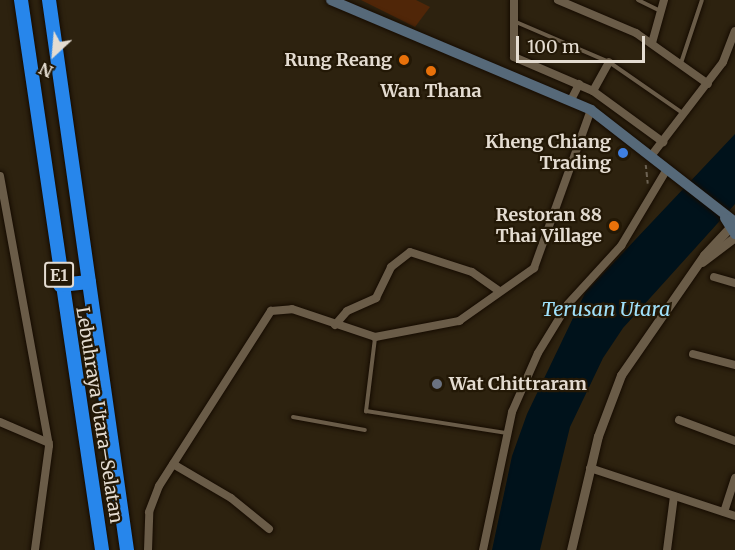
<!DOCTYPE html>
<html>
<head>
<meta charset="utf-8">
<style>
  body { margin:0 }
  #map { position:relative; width:735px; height:550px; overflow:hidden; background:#2d220f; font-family:Merriweather,serif }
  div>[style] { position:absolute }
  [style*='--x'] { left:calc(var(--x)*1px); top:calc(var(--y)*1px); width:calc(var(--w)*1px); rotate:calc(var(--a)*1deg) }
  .water>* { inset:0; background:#00121b }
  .building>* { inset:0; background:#502608 }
  .path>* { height:1.5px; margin-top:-0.75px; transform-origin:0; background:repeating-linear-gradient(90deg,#6d6353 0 4.5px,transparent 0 7.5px) }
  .roads { filter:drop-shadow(0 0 2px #150b00) drop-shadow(0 0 2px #150b00) }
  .service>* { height:4px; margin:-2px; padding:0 2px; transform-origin:2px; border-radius:2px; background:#6a5c48 }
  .minor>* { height:8px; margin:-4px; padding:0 4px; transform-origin:4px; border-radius:4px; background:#6a5c48 }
  .tertiary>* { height:9px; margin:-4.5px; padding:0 4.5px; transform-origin:4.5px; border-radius:4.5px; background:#6a5c48 }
  .secondary>* { height:10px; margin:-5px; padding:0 5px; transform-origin:5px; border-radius:5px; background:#566979 }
  .motorway>* { height:14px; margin:-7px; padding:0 7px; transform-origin:7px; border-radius:7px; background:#2786eb }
  .dots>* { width:16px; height:16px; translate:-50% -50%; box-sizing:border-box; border:3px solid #231806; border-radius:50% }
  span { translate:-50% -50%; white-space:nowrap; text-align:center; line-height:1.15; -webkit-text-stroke:4.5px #231806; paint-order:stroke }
  .shield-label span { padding:2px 4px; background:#231806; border:2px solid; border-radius:4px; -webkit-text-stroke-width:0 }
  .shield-label { font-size:16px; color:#e4dcd1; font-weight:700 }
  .poi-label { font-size:18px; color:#e4dcd1; font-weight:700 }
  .right { translate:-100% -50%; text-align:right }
  .left { translate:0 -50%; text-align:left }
  .street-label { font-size:18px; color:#e4dcd1 }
  .water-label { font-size:20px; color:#a0e1fb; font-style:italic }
  .north { position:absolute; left:24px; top:24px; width:60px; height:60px; -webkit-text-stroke:4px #231806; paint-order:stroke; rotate:206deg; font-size:16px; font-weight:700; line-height:24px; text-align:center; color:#e4dcd1 }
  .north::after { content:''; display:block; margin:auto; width:21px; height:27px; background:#e4dcd1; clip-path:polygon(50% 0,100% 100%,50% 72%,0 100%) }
  .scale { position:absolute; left:516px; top:36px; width:129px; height:27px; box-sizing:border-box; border:3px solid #e4dcd1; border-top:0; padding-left:8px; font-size:18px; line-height:21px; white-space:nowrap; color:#e4dcd1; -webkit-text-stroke:4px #231806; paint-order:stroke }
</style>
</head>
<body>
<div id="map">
  <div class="water">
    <div style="clip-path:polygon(735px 134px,735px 204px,623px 328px,603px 358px,570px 427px,540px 550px,492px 550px,512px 456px,527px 414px,585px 293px)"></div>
  </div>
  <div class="building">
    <div style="clip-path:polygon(361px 0,416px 0,430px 7px,415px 27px)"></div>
  </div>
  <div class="path">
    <div style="--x:646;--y:165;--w:19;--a:84"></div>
  </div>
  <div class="roads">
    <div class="service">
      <div style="--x:638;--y:0;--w:25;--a:26"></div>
      <div style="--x:516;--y:22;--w:101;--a:23.3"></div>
      <div style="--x:609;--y:62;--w:91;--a:34.7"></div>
      <div style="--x:681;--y:63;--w:66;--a:-71.6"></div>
      <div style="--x:375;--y:338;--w:74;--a:97"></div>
      <div style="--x:366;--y:411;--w:143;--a:8.9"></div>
      <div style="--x:293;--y:417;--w:73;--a:10.2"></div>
    </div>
    <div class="minor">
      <div style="--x:514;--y:0;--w:57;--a:90"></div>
      <div style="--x:514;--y:57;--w:86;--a:23.3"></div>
      <div style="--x:593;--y:91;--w:87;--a:36.1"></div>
      <div style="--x:558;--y:0;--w:85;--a:22.9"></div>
      <div style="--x:636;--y:33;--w:88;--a:35.3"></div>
      <div style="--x:652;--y:43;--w:45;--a:-74.4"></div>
      <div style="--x:593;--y:91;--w:33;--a:-61"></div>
      <div style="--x:571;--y:100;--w:18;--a:-63"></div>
      <div style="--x:651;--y:156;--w:118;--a:-52.5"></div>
      <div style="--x:723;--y:62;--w:33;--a:-69"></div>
      <div style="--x:0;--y:176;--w:274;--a:79.7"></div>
      <div style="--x:49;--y:446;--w:105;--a:97.7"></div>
      <div style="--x:714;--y:277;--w:22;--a:16"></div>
      <div style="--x:335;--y:325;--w:18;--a:-49"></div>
      <div style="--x:347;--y:311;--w:32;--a:-24"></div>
      <div style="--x:376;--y:298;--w:34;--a:-64"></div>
      <div style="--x:391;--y:267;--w:24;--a:-38"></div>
      <div style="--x:410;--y:252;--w:65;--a:17.9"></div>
      <div style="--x:472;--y:272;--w:32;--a:35"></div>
      <div style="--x:693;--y:354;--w:43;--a:14.7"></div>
      <div style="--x:679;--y:420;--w:60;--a:20.6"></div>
      <div style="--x:0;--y:422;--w:53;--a:23.2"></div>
      <div style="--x:173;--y:464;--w:67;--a:30.4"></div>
      <div style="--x:231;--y:498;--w:49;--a:39.2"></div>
      <div style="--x:590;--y:468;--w:153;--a:18.3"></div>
      <div style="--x:724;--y:512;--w:36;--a:-72"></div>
      <div style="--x:148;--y:550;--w:38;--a:-88"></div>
      <div style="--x:149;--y:512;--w:28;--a:-69"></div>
      <div style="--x:159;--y:486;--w:208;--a:-57.4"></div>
      <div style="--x:271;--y:311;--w:21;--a:-5"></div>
      <div style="--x:292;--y:309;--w:88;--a:18.6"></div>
      <div style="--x:375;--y:337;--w:86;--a:-10.8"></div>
      <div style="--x:459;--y:321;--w:92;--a:-35.2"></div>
      <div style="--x:534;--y:268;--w:168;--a:-70.2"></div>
      <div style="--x:483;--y:550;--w:141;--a:-78.1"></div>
      <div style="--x:512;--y:412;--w:64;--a:-66.2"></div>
      <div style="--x:538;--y:353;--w:57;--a:-58.5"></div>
      <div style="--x:568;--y:304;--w:79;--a:-47.6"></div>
      <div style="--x:621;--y:246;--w:90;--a:-59.1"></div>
      <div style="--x:667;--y:550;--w:54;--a:-82.6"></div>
    </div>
    <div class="tertiary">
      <div style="--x:702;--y:262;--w:41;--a:-37.1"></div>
      <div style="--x:571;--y:550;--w:117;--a:-76.7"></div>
      <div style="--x:598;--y:436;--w:65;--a:-69.3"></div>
      <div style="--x:621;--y:375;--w:146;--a:-55.3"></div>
      <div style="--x:704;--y:255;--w:44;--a:-46.8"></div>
    </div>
    <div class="secondary">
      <div style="--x:331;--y:0;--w:282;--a:22.9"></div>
      <div style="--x:591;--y:110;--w:182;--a:37.9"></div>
      <div style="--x:725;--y:218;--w:19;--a:58"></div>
    </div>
    <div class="motorway">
      <div style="--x:21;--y:0;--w:556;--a:81.62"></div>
      <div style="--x:49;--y:0;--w:556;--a:81.93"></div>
      <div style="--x:60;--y:285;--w:29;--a:-6"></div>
    </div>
  </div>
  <div class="dots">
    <div style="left:404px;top:60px;background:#e8710a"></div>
    <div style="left:431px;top:71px;background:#e8710a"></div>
    <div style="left:623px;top:153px;background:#3f7fe0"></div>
    <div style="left:614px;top:226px;background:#e8710a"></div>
    <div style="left:437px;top:384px;background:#6b7280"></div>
  </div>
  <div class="shield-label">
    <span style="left:59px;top:275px">E1</span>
  </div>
  <div class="poi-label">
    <span class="right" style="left:392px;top:60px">Rung Reang</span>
    <span style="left:431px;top:91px">Wan Thana</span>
    <span class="right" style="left:611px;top:153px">Kheng Chiang<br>Trading</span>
    <span class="right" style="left:602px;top:226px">Restoran 88<br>Thai Village</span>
    <span class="left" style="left:449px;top:384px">Wat Chittraram</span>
  </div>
  <div class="street-label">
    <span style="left:99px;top:415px;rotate:81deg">Lebuhraya Utara–Selatan</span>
  </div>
  <div class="water-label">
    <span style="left:606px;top:308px">Terusan Utara</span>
  </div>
  <div class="north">N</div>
  <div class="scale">100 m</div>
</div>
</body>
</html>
